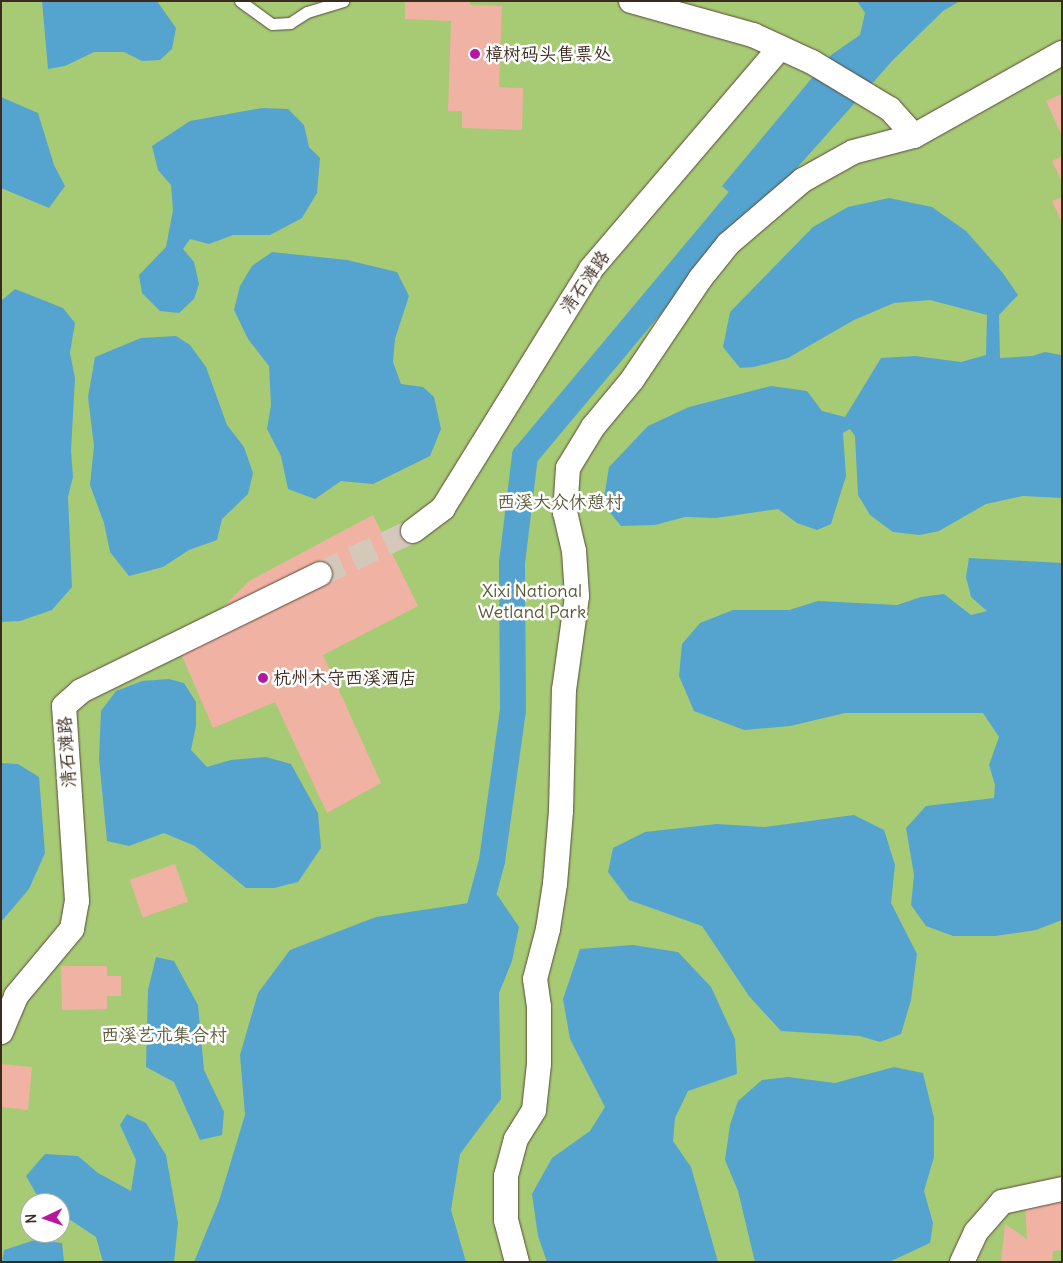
<!DOCTYPE html>
<html>
<head>
<meta charset="utf-8">
<style>
  body { margin:0 }
  #map { position:relative; width:1063px; height:1263px; overflow:hidden; background:#faefe2; font-family:Delius,"LXGW WenKai TC",sans-serif }
  div>[style] { position:absolute }
  [style*='--x'] { left:calc(var(--x)*1px); top:calc(var(--y)*1px); width:calc(var(--w)*1px); rotate:calc(var(--a)*1deg) }
  .green>* { inset:0; background:#a7ca74 }
  .water>* { inset:0; background:#55a4cf }
  .canal>* { height:26px; margin:-13px; padding:0 13px; transform-origin:13px; border-radius:13px; background:#55a4cf }
  .building>* { inset:0; background:#f0b3a3; transform-origin:0 0 }
  .street-tunnel>* { height:24px; margin-top:-12px; transform-origin:0; background:repeating-linear-gradient(90deg,#d4c8bb 0 24px,transparent 0 36px) }
  .roads { filter:drop-shadow(0 0 1px #58483b) drop-shadow(0 0 1px #58483b) }
  .lane>* { height:11px; margin:-5.5px; padding:0 5.5px; transform-origin:5.5px; border-radius:5.5px; background:#fff }
  .street>* { height:24px; margin:-12px; padding:0 12px; transform-origin:12px; border-radius:12px; background:#fff }
  .dots>* { width:14px; height:14px; translate:-50% -50%; box-sizing:border-box; border:2px solid #fff; border-radius:50% }
  span { translate:-50% -50%; white-space:nowrap; text-align:center; line-height:1.15; -webkit-text-stroke:5px #fff; paint-order:stroke }
  .poi-label { font-size:18px; color:#3b2a1e }
  .left { translate:0 -50%; text-align:left }
  .street-label { font-size:18px; color:#3b2a1e }
  .park-label { font-size:18px; color:#5b5a38 }
  .frame { position:absolute; inset:0; border:2px solid #3b2a1e; pointer-events:none }
  .north { position:absolute; left:20px; top:1193px; width:50px; height:50px; box-sizing:border-box; background:#fff; border:1px solid #b1aaa5; border-radius:50%; rotate:267deg; font-size:14px; font-weight:700; line-height:20px; text-align:center; color:#3b2a1e }
  .north::after { content:''; display:block; margin:auto; width:18px; height:22px; background:#b5179e; clip-path:polygon(50% 0,100% 100%,50% 72%,0 100%) }
</style>
</head>
<body>
<div id="map">
  <div class="green">
    <div style="clip-path:polygon(evenodd,1px 1px,1062px 1px,1062px 1262px,1px 1262px,1px 1px,30px 1203px,60px 1203px,60px 1233px,30px 1233px,30px 1203px)"></div>
  </div>
  <div class="water">
    <div style="clip-path:polygon(42px 1px,157px 1px,176px 28px,172px 49px,160px 60px,142px 61px,124px 52px,94px 52px,65px 66px,48px 69px)"></div>
    <div style="clip-path:polygon(857px 1px,960px 1px,943px 11px,893px 60px,755px 215px,722px 186px,831px 55px,860px 35px,865px 13px)"></div>
    <div style="clip-path:polygon(1px 97px,38px 113px,54px 165px,65px 186px,49px 208px,1px 188px)"></div>
    <div style="clip-path:polygon(262px 108px,288px 109px,304px 125px,309px 147px,320px 158px,317px 193px,302px 218px,270px 235px,233px 235px,209px 244px,190px 239px,183px 249px,194px 262px,199px 284px,194px 299px,179px 313px,160px 311px,142px 293px,139px 275px,166px 247px,173px 210px,171px 185px,158px 170px,152px 146px,190px 121px)"></div>
    <div style="clip-path:polygon(889px 198px,932px 207px,966px 231px,1002px 272px,1018px 295px,999px 315px,1000px 358px,1032px 356px,1045px 352px,1061px 355px,1062px 498px,1023px 496px,986px 504px,939px 531px,920px 535px,893px 532px,870px 515px,858px 495px,855px 436px,850px 429px,843px 433px,846px 476px,831px 524px,817px 530px,797px 523px,778px 509px,716px 518px,685px 517px,655px 525px,621px 526px,603px 504px,609px 467px,648px 426px,689px 407px,771px 386px,807px 391px,822px 411px,845px 417px,881px 358px,915px 356px,961px 362px,986px 355px,987px 315px,930px 300px,894px 303px,854px 320px,788px 358px,754px 367px,740px 368px,723px 347px,730px 312px,813px 227px,848px 207px)"></div>
    <div style="clip-path:polygon(272px 252px,347px 260px,397px 272px,409px 296px,395px 339px,393px 362px,401px 384px,423px 387px,434px 397px,441px 429px,430px 456px,373px 484px,341px 481px,315px 499px,288px 489px,281px 456px,267px 429px,271px 405px,269px 366px,248px 339px,234px 310px,240px 286px,252px 266px)"></div>
    <div style="clip-path:polygon(15px 289px,63px 308px,75px 323px,70px 353px,75px 378px,71px 451px,73px 477px,68px 497px,72px 587px,52px 610px,20px 621px,1px 622px,1px 301px)"></div>
    <div style="clip-path:polygon(176px 336px,190px 345px,206px 367px,227px 425px,244px 447px,253px 473px,248px 494px,222px 519px,217px 540px,189px 550px,163px 567px,129px 576px,110px 552px,104px 523px,90px 485px,94px 446px,88px 397px,95px 357px,141px 338px)"></div>
    <div style="clip-path:polygon(969px 558px,1062px 563px,1062px 920px,1036px 930px,995px 936px,953px 936px,926px 926px,911px 905px,914px 875px,906px 828px,926px 806px,994px 798px,995px 785px,989px 765px,999px 737px,983px 713px,845px 713px,790px 726px,744px 730px,694px 711px,679px 676px,682px 644px,700px 623px,733px 610px,789px 610px,818px 601px,897px 605px,921px 597px,944px 594px,971px 615px,987px 611px,971px 597px,966px 577px)"></div>
    <div style="clip-path:polygon(169px 679px,184px 683px,196px 702px,196px 726px,191px 750px,207px 767px,231px 760px,266px 757px,291px 764px,318px 813px,321px 848px,298px 882px,274px 888px,246px 888px,195px 846px,164px 833px,129px 846px,107px 841px,99px 759px,101px 711px,116px 691px,142px 681px)"></div>
    <div style="clip-path:polygon(1px 763px,18px 764px,39px 777px,45px 853px,29px 889px,1px 922px)"></div>
    <div style="clip-path:polygon(854px 815px,884px 830px,895px 865px,891px 903px,917px 954px,911px 1000px,901px 1034px,880px 1042px,860px 1036px,781px 1031px,749px 996px,702px 926px,629px 900px,608px 872px,613px 848px,645px 832px,717px 824px,765px 827px)"></div>
    <div style="clip-path:polygon(486px 885px,498px 896px,519px 927px,512px 961px,499px 993px,501px 1099px,460px 1154px,451px 1210px,466px 1262px,194px 1262px,219px 1201px,245px 1115px,240px 1055px,258px 993px,290px 950px,376px 917px,482px 901px)"></div>
    <div style="clip-path:polygon(633px 945px,678px 952px,711px 987px,735px 1039px,737px 1074px,688px 1091px,675px 1118px,673px 1141px,691px 1167px,718px 1262px,547px 1262px,538px 1236px,532px 1194px,552px 1158px,590px 1131px,605px 1107px,570px 1039px,563px 999px,580px 949px)"></div>
    <div style="clip-path:polygon(156px 957px,174px 961px,198px 1005px,204px 1070px,224px 1112px,222px 1135px,200px 1140px,174px 1082px,146px 1067px,148px 990px)"></div>
    <div style="clip-path:polygon(894px 1067px,923px 1073px,934px 1118px,934px 1157px,924px 1191px,933px 1223px,930px 1243px,889px 1262px,755px 1262px,738px 1191px,725px 1160px,730px 1125px,738px 1101px,762px 1080px,788px 1077px,835px 1083px)"></div>
    <div style="clip-path:polygon(127px 1114px,146px 1123px,166px 1155px,178px 1223px,174px 1262px,103px 1262px,96px 1237px,60px 1213px,60px 1203px,41px 1202px,26px 1176px,45px 1154px,78px 1156px,98px 1173px,131px 1191px,136px 1160px,120px 1125px)"></div>
    <div style="clip-path:polygon(35px 1240px,62px 1243px,64px 1262px,2px 1262px,4px 1250px)"></div>
  </div>
  <div class="canal">
    <div style="--x:473;--y:932;--w:73;--a:-75"></div>
    <div style="--x:492;--y:861;--w:152;--a:-82.1"></div>
    <div style="--x:513;--y:710;--w:147;--a:-90.4"></div>
    <div style="--x:512;--y:563;--w:108;--a:-83.1"></div>
    <div style="--x:525;--y:456;--w:368;--a:-50.1"></div>
  </div>
  <div class="building">
    <div style="clip-path:polygon(405px 1px,470px 1px,470px 5px,502px 6px,499px 87px,523px 88px,522px 130px,462px 128px,462px 111px,448px 111px,451px 21px,405px 19px)"></div>
    <div style="clip-path:polygon(1062px 94px,1062px 136px,1046px 101px)"></div>
    <div style="clip-path:polygon(1062px 156px,1062px 182px,1052px 161px)"></div>
    <div style="clip-path:polygon(1062px 197px,1062px 223px,1052px 201px)"></div>
    <div style="clip-path:polygon(373px 515px,418px 606px,323px 655px,381px 783px,327px 813px,275px 702px,213px 728px,180px 651px,249px 581px)"></div>
    <div style="left:175px;top:864px;width:40px;height:48px;rotate:71deg"></div>
    <div style="clip-path:polygon(61px 966px,107px 966px,107px 976px,121px 976px,121px 996px,107px 996px,107px 1009px,62px 1010px)"></div>
    <div style="clip-path:polygon(1px 1064px,32px 1067px,28px 1110px,1px 1107px)"></div>
    <div style="clip-path:polygon(1062px 1198px,1062px 1250px,1053px 1251px,1052px 1262px,1001px 1262px,1005px 1224px,1027px 1239px,1025px 1205px)"></div>
  </div>
  <div class="street-tunnel">
    <div style="--x:320;--y:574;--w:102;--a:-24.8"></div>
  </div>
  <div class="roads">
    <div class="lane">
      <div style="--x:240;--y:1;--w:39;--a:36"></div>
      <div style="--x:272;--y:24;--w:18;--a:-3"></div>
      <div style="--x:290;--y:23;--w:20;--a:-33"></div>
      <div style="--x:307;--y:12;--w:38;--a:-17"></div>
    </div>
    <div class="street">
      <div style="--x:631;--y:1;--w:127;--a:15.6"></div>
      <div style="--x:753;--y:35;--w:65;--a:24.6"></div>
      <div style="--x:812;--y:62;--w:91;--a:31.1"></div>
      <div style="--x:890;--y:109;--w:36;--a:48"></div>
      <div style="--x:914;--y:136;--w:170;--a:-29.3"></div>
      <div style="--x:413;--y:531;--w:38;--a:-37"></div>
      <div style="--x:443;--y:508;--w:281;--a:-58.2"></div>
      <div style="--x:591;--y:269;--w:291;--a:-49.5"></div>
      <div style="--x:1;--y:1032;--w:39;--a:-67"></div>
      <div style="--x:16;--y:996;--w:87;--a:-50.1"></div>
      <div style="--x:72;--y:929;--w:28;--a:-80"></div>
      <div style="--x:77;--y:901;--w:195;--a:-93.8"></div>
      <div style="--x:64;--y:706;--w:23;--a:-41"></div>
      <div style="--x:81;--y:691;--w:266;--a:-26.1"></div>
      <div style="--x:517;--y:1262;--w:43;--a:-104.7"></div>
      <div style="--x:506;--y:1220;--w:44;--a:-90"></div>
      <div style="--x:506;--y:1176;--w:38;--a:-75"></div>
      <div style="--x:516;--y:1139;--w:34;--a:-58"></div>
      <div style="--x:534;--y:1110;--w:46;--a:-83.8"></div>
      <div style="--x:539;--y:1064;--w:57;--a:-90"></div>
      <div style="--x:539;--y:1007;--w:28;--a:-98"></div>
      <div style="--x:535;--y:979;--w:52;--a:-75.4"></div>
      <div style="--x:548;--y:929;--w:46;--a:-81.2"></div>
      <div style="--x:555;--y:884;--w:73;--a:-85.3"></div>
      <div style="--x:561;--y:811;--w:121;--a:-88.6"></div>
      <div style="--x:564;--y:690;--w:95;--a:-82.1"></div>
      <div style="--x:577;--y:596;--w:45;--a:-93.8"></div>
      <div style="--x:574;--y:551;--w:39;--a:-103"></div>
      <div style="--x:565;--y:513;--w:45;--a:-86.2"></div>
      <div style="--x:568;--y:468;--w:48;--a:-58.6"></div>
      <div style="--x:593;--y:427;--w:61;--a:-50.3"></div>
      <div style="--x:632;--y:380;--w:122;--a:-56"></div>
      <div style="--x:700;--y:279;--w:45;--a:-51.3"></div>
      <div style="--x:728;--y:244;--w:99;--a:-40.5"></div>
      <div style="--x:803;--y:180;--w:57;--a:-29.2"></div>
      <div style="--x:853;--y:152;--w:63;--a:-14.7"></div>
      <div style="--x:962;--y:1262;--w:33;--a:-65"></div>
      <div style="--x:976;--y:1232;--w:40;--a:-49"></div>
      <div style="--x:1002;--y:1202;--w:61;--a:-12.2"></div>
    </div>
  </div>
  <div class="dots">
    <div style="left:475px;top:54px;background:#b5179e"></div>
    <div style="left:263px;top:678px;background:#b5179e"></div>
  </div>
  <div class="poi-label">
    <span class="left" style="left:485px;top:54px">樟树码头售票处</span>
    <span class="left" style="left:273px;top:678px">杭州木守西溪酒店</span>
  </div>
  <div class="street-label">
    <span style="left:585px;top:282px;rotate:-55deg">清石滩路</span>
    <span style="left:67px;top:752px;rotate:-94deg">清石滩路</span>
  </div>
  <div class="park-label">
    <span style="left:560px;top:502px">西溪大众休憩村</span>
    <span style="left:532px;top:602px">Xixi National<br>Wetland Park</span>
    <span style="left:164px;top:1035px">西溪艺术集合村</span>
  </div>
  <div class="frame"></div>
  <div class="north">N</div>
</div>
</body>
</html>
